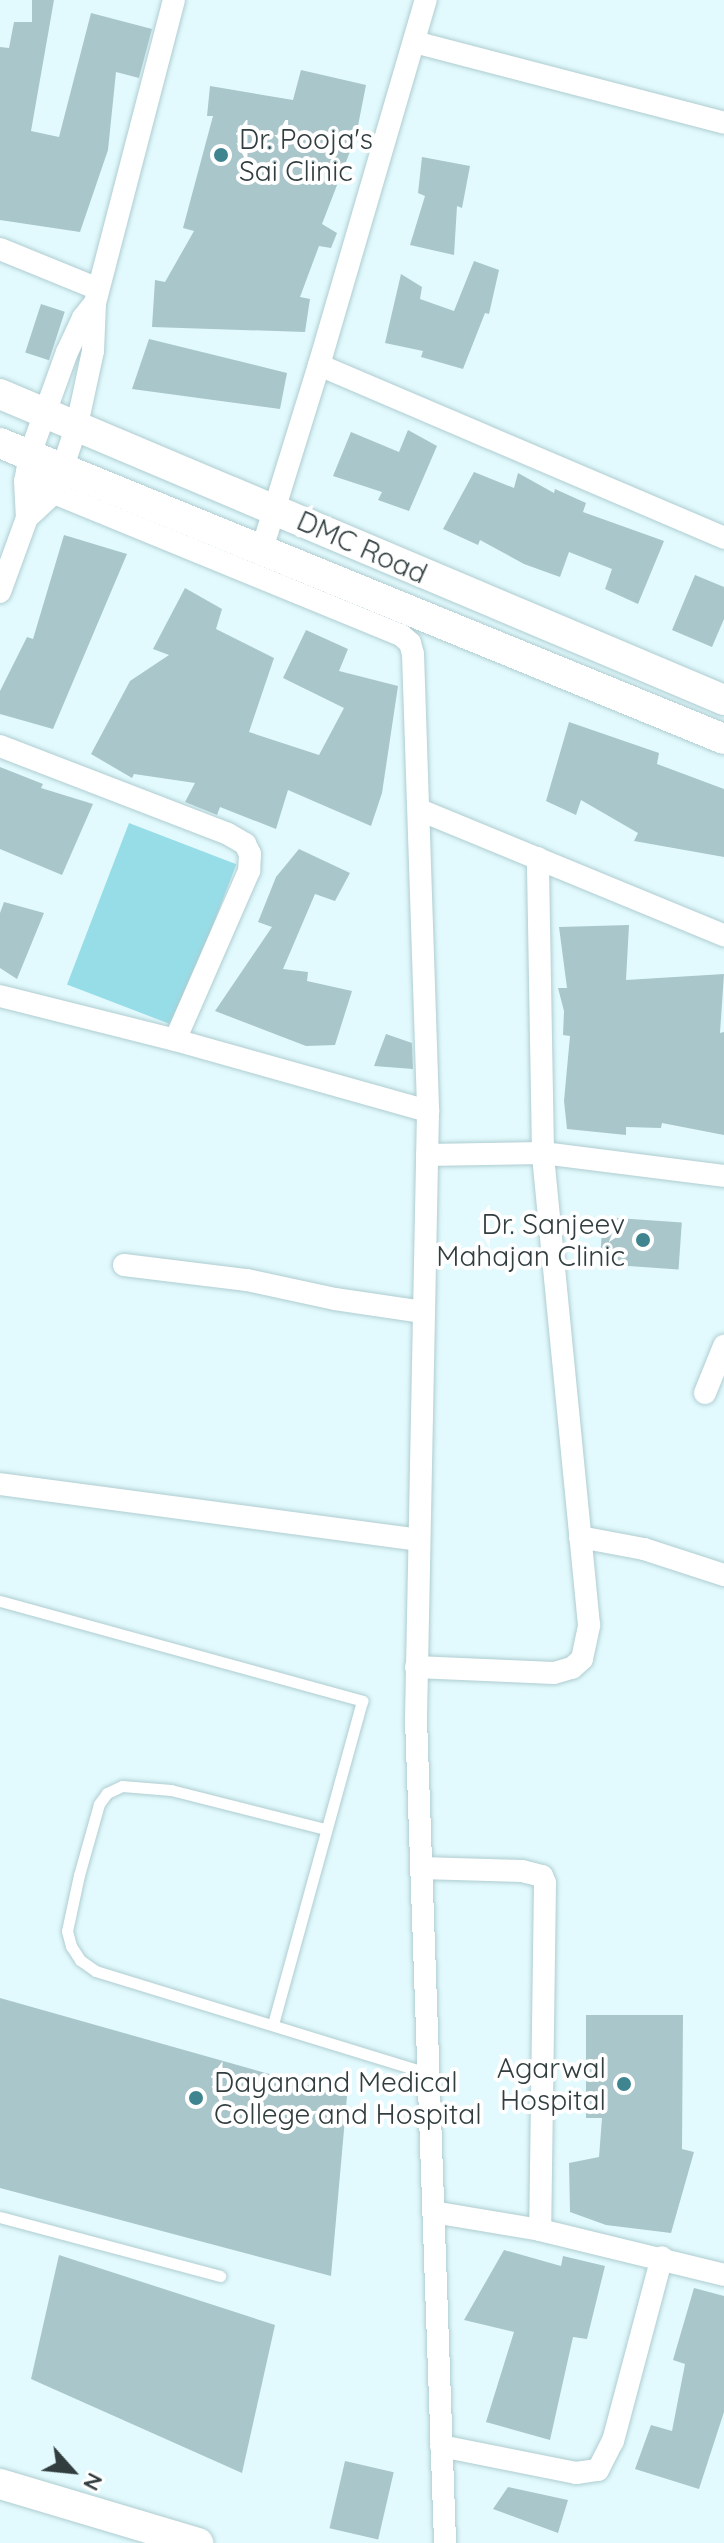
<!DOCTYPE html>
<html>
<head>
<meta charset="utf-8">
<style>
  body { margin:0 }
  #map { position:relative; width:724px; height:2543px; overflow:hidden; background:#e2fafd; font-family:Quicksand,sans-serif }
  div>[style] { position:absolute }
  [style*='--x'] { left:calc(var(--x)*1px); top:calc(var(--y)*1px); width:calc(var(--w)*1px); rotate:calc(var(--a)*1deg) }
  .green>* { inset:0; background:#97dde8; transform-origin:0 0 }
  .building>* { inset:0; background:#a9c6cb; transform-origin:0 0 }
  .roads { filter:drop-shadow(0 0 2px #afcdd1) drop-shadow(0 0 2px #afcdd1) }
  .lane>* { height:11px; margin:-5.5px; padding:0 5.5px; transform-origin:5.5px; border-radius:5.5px; background:#fff }
  .street>* { height:22px; margin:-11px; padding:0 11px; transform-origin:11px; border-radius:11px; background:#fff }
  .secondary>* { height:30px; margin:-15px; padding:0 15px; transform-origin:15px; border-radius:15px; background:#fff }
  .dots>* { width:22px; height:22px; translate:-50% -50%; box-sizing:border-box; border:4px solid #fff; border-radius:50% }
  span { translate:-50% -50%; white-space:nowrap; text-align:center; line-height:1.15; -webkit-text-stroke:8px #fff; paint-order:stroke }
  .poi-label { font-size:28px; color:#313d3f }
  .left { translate:0 -50%; text-align:left }
  .right { translate:-100% -50%; text-align:right }
  .street-label { font-size:28px; color:#313d3f }
  .north { position:absolute; left:32px; top:2431px; width:80px; height:80px; -webkit-text-stroke:6px #fff; paint-order:stroke; rotate:117deg; font-size:22px; font-weight:700; line-height:32px; text-align:center; color:#313d3f }
  .north::after { content:''; display:block; margin:auto; width:28px; height:36px; background:#313d3f; clip-path:polygon(50% 0,100% 100%,50% 72%,0 100%) }
</style>
</head>
<body>
<div id="map">
  <div class="green">
    <div style="left:129px;top:823px;width:115px;height:173px;rotate:21deg"></div>
  </div>
  <div class="building">
    <div style="clip-path:polygon(32px 0,54px 0,31px 131px,59px 137px,91px 13px,152px 29px,139px 78px,116px 72px,108px 150px,80px 232px,0 220px,0 47px,9px 48px,14px 22px,32px 22px)"></div>
    <div style="clip-path:polygon(301px 70px,366px 85px,356px 136px,322px 224px,337px 233px,331px 248px,319px 246px,300px 297px,310px 299px,305px 332px,152px 327px,155px 280px,165px 282px,194px 231px,183px 228px,213px 116px,207px 116px,210px 86px,293px 100px)"></div>
    <div style="clip-path:polygon(422px 157px,470px 166px,462px 208px,457px 206px,454px 255px,410px 245px,425px 196px,418px 193px)"></div>
    <div style="clip-path:polygon(474px 261px,499px 270px,489px 314px,485px 313px,463px 369px,421px 357px,423px 351px,385px 343px,401px 274px,422px 287px,420px 299px,454px 311px)"></div>
    <div style="left:41px;top:304px;width:25px;height:51px;rotate:18deg"></div>
    <div style="clip-path:polygon(149px 339px,287px 373px,280px 409px,132px 389px)"></div>
    <div style="clip-path:polygon(408px 430px,437px 446px,409px 511px,378px 500px,382px 492px,333px 476px,351px 432px,399px 452px)"></div>
    <div style="clip-path:polygon(474px 472px,514px 488px,518px 473px,554px 493px,555px 489px,586px 503px,583px 512px,664px 541px,638px 604px,605px 589px,612px 569px,569px 552px,560px 577px,524px 564px,480px 540px,478px 545px,443px 529px)"></div>
    <div style="clip-path:polygon(64px 535px,127px 554px,53px 729px,0 714px,0 691px,27px 637px,33px 639px)"></div>
    <div style="clip-path:polygon(695px 575px,724px 587px,724px 619px,712px 647px,672px 630px)"></div>
    <div style="clip-path:polygon(185px 588px,222px 609px,216px 629px,274px 658px,249px 732px,319px 755px,344px 708px,283px 678px,306px 630px,348px 649px,339px 671px,398px 686px,382px 793px,371px 826px,288px 790px,276px 829px,220px 807px,217px 815px,185px 802px,195px 783px,134px 774px,132px 778px,91px 754px,130px 681px,169px 655px,153px 649px)"></div>
    <div style="clip-path:polygon(569px 722px,659px 753px,657px 764px,724px 789px,724px 857px,634px 841px,638px 833px,581px 800px,576px 815px,546px 801px)"></div>
    <div style="clip-path:polygon(0 767px,43px 784px,41px 788px,93px 804px,62px 875px,0 849px)"></div>
    <div style="clip-path:polygon(299px 849px,350px 873px,335px 901px,315px 894px,283px 969px,308px 972px,307px 981px,352px 991px,335px 1045px,306px 1046px,215px 1011px,272px 927px,258px 922px,276px 877px)"></div>
    <div style="clip-path:polygon(4px 902px,44px 913px,17px 979px,0 968px,0 913px)"></div>
    <div style="clip-path:polygon(629px 925px,626px 980px,724px 974px,720px 1033px,724px 1032px,724px 1135px,662px 1123px,661px 1128px,626px 1127px,626px 1135px,567px 1129px,564px 1101px,570px 1036px,563px 1035px,564px 1011px,558px 988px,567px 988px,559px 927px)"></div>
    <div style="clip-path:polygon(386px 1034px,412px 1043px,413px 1069px,374px 1066px)"></div>
    <div style="left:603px;top:1217px;width:79px;height:47px;rotate:4deg"></div>
    <div style="clip-path:polygon(0 1998px,347px 2096px,331px 2276px,0 2188px)"></div>
    <div style="clip-path:polygon(586px 2015px,683px 2015px,682px 2149px,694px 2152px,671px 2233px,606px 2225px,570px 2212px,569px 2163px,599px 2157px,602px 2118px,586px 2118px)"></div>
    <div style="clip-path:polygon(504px 2250px,561px 2266px,563px 2256px,605px 2266px,587px 2339px,573px 2337px,550px 2440px,486px 2422px,514px 2332px,464px 2320px)"></div>
    <div style="clip-path:polygon(59px 2255px,275px 2325px,242px 2473px,31px 2379px)"></div>
    <div style="clip-path:polygon(694px 2288px,724px 2296px,724px 2412px,699px 2489px,635px 2469px,651px 2425px,672px 2431px,685px 2364px,673px 2360px)"></div>
    <div style="left:345px;top:2461px;width:50px;height:69px;rotate:13deg"></div>
    <div style="clip-path:polygon(508px 2487px,568px 2500px,558px 2533px,493px 2509px)"></div>
  </div>
  <div class="roads">
    <div class="lane">
      <div style="--x:0;--y:1601;--w:376;--a:15.4"></div>
      <div style="--x:362;--y:1701;--w:335;--a:105.4"></div>
      <div style="--x:325;--y:1829;--w:159;--a:-165.8"></div>
      <div style="--x:171;--y:1790;--w:49;--a:-175.3"></div>
      <div style="--x:122;--y:1786;--w:17;--a:155"></div>
      <div style="--x:107;--y:1793;--w:14;--a:126"></div>
      <div style="--x:99;--y:1804;--w:74;--a:105.7"></div>
      <div style="--x:79;--y:1875;--w:57;--a:102.1"></div>
      <div style="--x:67;--y:1931;--w:16;--a:75"></div>
      <div style="--x:71;--y:1946;--w:17;--a:57"></div>
      <div style="--x:80;--y:1960;--w:19;--a:35"></div>
      <div style="--x:96;--y:1971;--w:347;--a:17.1"></div>
      <div style="--x:0;--y:2217;--w:228;--a:15"></div>
    </div>
    <div class="street">
      <div style="--x:414;--y:42;--w:320;--a:14.6"></div>
      <div style="--x:0;--y:249;--w:106;--a:22.2"></div>
      <div style="--x:95;--y:303;--w:19;--a:129"></div>
      <div style="--x:83;--y:318;--w:38;--a:115"></div>
      <div style="--x:67;--y:352;--w:109;--a:109.9"></div>
      <div style="--x:30;--y:454;--w:27;--a:100"></div>
      <div style="--x:25;--y:481;--w:37;--a:87"></div>
      <div style="--x:27;--y:518;--w:37;--a:-43"></div>
      <div style="--x:54;--y:493;--w:72;--a:-71.3"></div>
      <div style="--x:77;--y:425;--w:76;--a:-77.8"></div>
      <div style="--x:93;--y:351;--w:48;--a:-87.6"></div>
      <div style="--x:95;--y:303;--w:313;--a:-75.4"></div>
      <div style="--x:319;--y:365;--w:380;--a:-73.7"></div>
      <div style="--x:25;--y:481;--w:406;--a:22.3"></div>
      <div style="--x:401;--y:635;--w:12;--a:42"></div>
      <div style="--x:410;--y:643;--w:11;--a:75"></div>
      <div style="--x:413;--y:654;--w:457;--a:88.1"></div>
      <div style="--x:428;--y:1111;--w:608;--a:91.13"></div>
      <div style="--x:416;--y:1719;--w:825;--a:87.98"></div>
      <div style="--x:262;--y:549;--w:193;--a:-72.8"></div>
      <div style="--x:319;--y:365;--w:440;--a:23.1"></div>
      <div style="--x:0;--y:592;--w:79;--a:-70"></div>
      <div style="--x:0;--y:746;--w:244;--a:21.1"></div>
      <div style="--x:228;--y:834;--w:20;--a:30"></div>
      <div style="--x:245;--y:844;--w:11;--a:63"></div>
      <div style="--x:250;--y:854;--w:17;--a:93"></div>
      <div style="--x:249;--y:871;--w:184;--a:113.6"></div>
      <div style="--x:420;--y:810;--w:329;--a:22.4"></div>
      <div style="--x:0;--y:996;--w:180;--a:14.1"></div>
      <div style="--x:175;--y:1040;--w:263;--a:15.7"></div>
      <div style="--x:427;--y:1155;--w:116;--a:-1"></div>
      <div style="--x:543;--y:1153;--w:182;--a:7.2"></div>
      <div style="--x:124;--y:1265;--w:124;--a:7"></div>
      <div style="--x:247;--y:1280;--w:90;--a:12.2"></div>
      <div style="--x:335;--y:1299;--w:89;--a:8.4"></div>
      <div style="--x:705;--y:1393;--w:51;--a:-68"></div>
      <div style="--x:0;--y:1484;--w:422;--a:7.6"></div>
      <div style="--x:580;--y:1537;--w:65;--a:10.6"></div>
      <div style="--x:644;--y:1549;--w:84;--a:18"></div>
      <div style="--x:416;--y:1667;--w:138;--a:2.5"></div>
      <div style="--x:554;--y:1673;--w:19;--a:-16"></div>
      <div style="--x:572;--y:1668;--w:13;--a:-42"></div>
      <div style="--x:582;--y:1659;--w:35;--a:-78"></div>
      <div style="--x:589;--y:1625;--w:474;--a:-95.6"></div>
      <div style="--x:543;--y:1153;--w:295;--a:-91"></div>
      <div style="--x:421;--y:1868;--w:101;--a:1.7"></div>
      <div style="--x:522;--y:1871;--w:21;--a:14"></div>
      <div style="--x:542;--y:1876;--w:8;--a:67"></div>
      <div style="--x:545;--y:1883;--w:347;--a:90.8"></div>
      <div style="--x:433;--y:2212;--w:109;--a:9.5"></div>
      <div style="--x:540;--y:2230;--w:189;--a:13.7"></div>
      <div style="--x:441;--y:2446;--w:138;--a:11.3"></div>
      <div style="--x:576;--y:2473;--w:22;--a:-8"></div>
      <div style="--x:598;--y:2470;--w:33;--a:-63"></div>
      <div style="--x:613;--y:2441;--w:190;--a:-75.1"></div>
    </div>
    <div class="secondary">
      <div style="--x:0;--y:394;--w:786;--a:22.91"></div>
      <div style="--x:0;--y:443;--w:782;--a:22.24"></div>
      <div style="--x:0;--y:2484;--w:207;--a:16.6"></div>
    </div>
  </div>
  <div class="dots">
    <div style="left:221px;top:155px;background:#3e858f"></div>
    <div style="left:643px;top:1240px;background:#3e858f"></div>
    <div style="left:624px;top:2084px;background:#3e858f"></div>
    <div style="left:196px;top:2098px;background:#3e858f"></div>
  </div>
  <div class="poi-label">
    <span class="left" style="left:239px;top:155px">Dr. Pooja's<br>Sai Clinic</span>
    <span class="right" style="left:625px;top:1240px">Dr. Sanjeev<br>Mahajan Clinic</span>
    <span class="right" style="left:606px;top:2084px">Agarwal<br>Hospital</span>
    <span class="left" style="left:214px;top:2098px">Dayanand Medical<br>College and Hospital</span>
  </div>
  <div class="street-label">
    <span style="left:362px;top:547px;rotate:24deg">DMC Road</span>
  </div>
  <div class="north">N</div>
</div>
</body>
</html>
